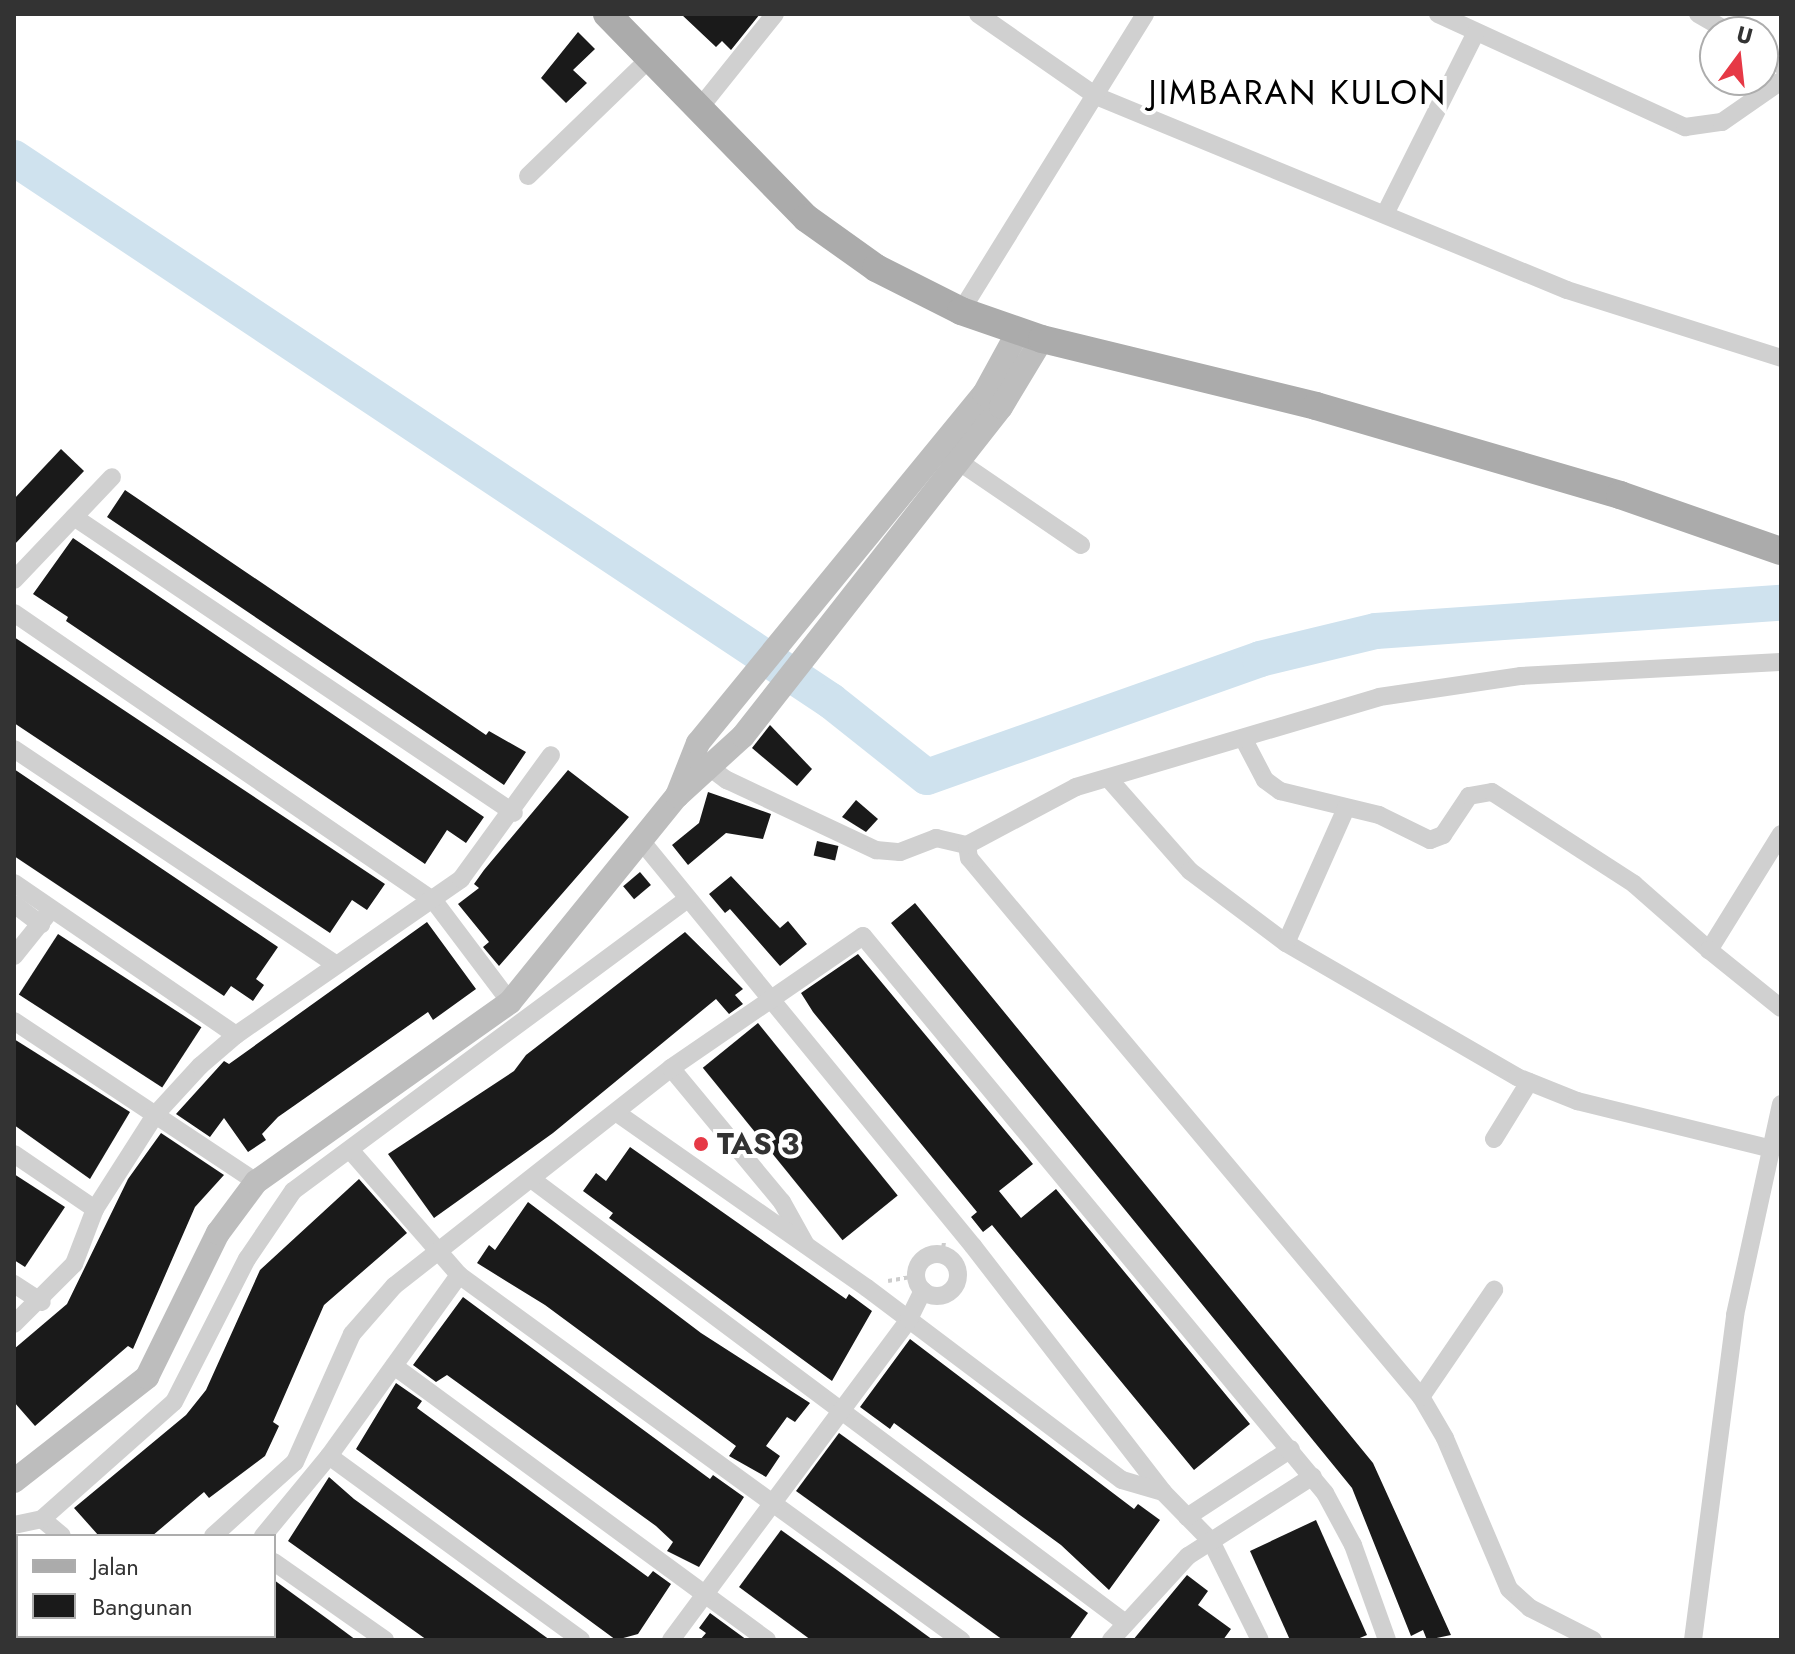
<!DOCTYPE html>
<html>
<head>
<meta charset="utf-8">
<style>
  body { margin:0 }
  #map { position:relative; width:1795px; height:1654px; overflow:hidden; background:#fff; font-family:Jost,sans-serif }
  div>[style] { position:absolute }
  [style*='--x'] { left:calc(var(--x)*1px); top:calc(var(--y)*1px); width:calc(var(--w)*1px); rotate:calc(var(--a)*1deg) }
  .river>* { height:36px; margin:-18px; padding:0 18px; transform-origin:18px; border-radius:18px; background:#cfe2ee }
  .building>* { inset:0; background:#1a1a1a; transform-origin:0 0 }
  .path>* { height:4px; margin-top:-2px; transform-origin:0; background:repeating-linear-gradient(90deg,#cdcdcd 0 4px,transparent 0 8px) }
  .street>* { height:18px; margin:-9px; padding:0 9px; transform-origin:9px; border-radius:9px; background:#d0d0d0 }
  .street>.ring { margin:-9px; padding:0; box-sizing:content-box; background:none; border:18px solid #d0d0d0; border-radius:50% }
  .secondary>* { height:24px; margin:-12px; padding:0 12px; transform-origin:12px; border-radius:12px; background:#bdbdbd }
  .primary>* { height:28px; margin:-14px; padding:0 14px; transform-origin:14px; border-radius:14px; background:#ababab }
  .dots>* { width:22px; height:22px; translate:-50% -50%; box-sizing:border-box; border:4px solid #fff; border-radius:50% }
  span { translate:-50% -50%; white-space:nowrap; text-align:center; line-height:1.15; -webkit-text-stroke:8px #fff; paint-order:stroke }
  .poi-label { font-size:30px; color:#333; font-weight:700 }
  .left { translate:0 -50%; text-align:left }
  .quarter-label { font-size:34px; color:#000; letter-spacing:2px }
  .frame { position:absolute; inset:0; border:16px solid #333; pointer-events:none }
  .legend { position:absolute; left:16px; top:1534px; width:260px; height:104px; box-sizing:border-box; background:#fff; border:2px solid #adadad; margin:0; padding:10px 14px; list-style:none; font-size:24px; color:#333 }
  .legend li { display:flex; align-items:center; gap:16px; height:40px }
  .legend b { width:40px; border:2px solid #adadad }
  .north { position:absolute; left:1699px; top:16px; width:80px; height:80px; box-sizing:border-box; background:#fff; border:2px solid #adadad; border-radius:50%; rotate:15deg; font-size:22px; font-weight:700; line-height:32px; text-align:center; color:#333 }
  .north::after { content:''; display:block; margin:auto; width:28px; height:36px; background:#e63946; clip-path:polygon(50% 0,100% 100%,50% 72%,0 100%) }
</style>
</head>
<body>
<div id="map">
  <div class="river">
    <div style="--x:14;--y:158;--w:981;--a:33.61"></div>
    <div style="--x:831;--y:701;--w:122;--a:38.4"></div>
    <div style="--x:927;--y:777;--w:353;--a:-19.5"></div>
    <div style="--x:1260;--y:659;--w:119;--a:-13.6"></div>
    <div style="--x:1376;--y:631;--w:406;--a:-4"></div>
  </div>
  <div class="building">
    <div style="clip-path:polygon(681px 14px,760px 14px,731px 50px,722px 41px,716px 47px)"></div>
    <div style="clip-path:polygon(578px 32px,595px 49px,573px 70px,587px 83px,566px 103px,541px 78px)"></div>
    <div style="clip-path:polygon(61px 449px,84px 471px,14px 545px,14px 499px)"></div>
    <div style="clip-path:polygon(125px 490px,486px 735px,489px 731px,526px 752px,504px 785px,107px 517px)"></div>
    <div style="clip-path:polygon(73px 538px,484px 817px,466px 843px,447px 830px,425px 864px,66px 621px,68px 617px,33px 594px)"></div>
    <div style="clip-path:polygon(14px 637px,385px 884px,367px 910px,352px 900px,330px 933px,14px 723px)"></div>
    <div style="clip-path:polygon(770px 725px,812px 769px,797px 786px,752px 748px)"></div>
    <div style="clip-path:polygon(14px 769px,278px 947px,256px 979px,264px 985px,253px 1001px,231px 986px,224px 996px,14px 856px)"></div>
    <div style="clip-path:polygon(568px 770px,629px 817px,499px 966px,483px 947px,489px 942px,458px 904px,479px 888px,474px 884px,484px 870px)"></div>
    <div style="clip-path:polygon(708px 792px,771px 814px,763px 839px,726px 833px,688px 865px,672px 845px,699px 823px)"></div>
    <div style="clip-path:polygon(856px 800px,878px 819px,866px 832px,842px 817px)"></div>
    <div style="left:817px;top:841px;width:22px;height:15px;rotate:13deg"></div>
    <div style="left:640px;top:872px;width:17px;height:22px;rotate:50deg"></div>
    <div style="clip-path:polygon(731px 876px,780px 928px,788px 921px,807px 944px,780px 966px,730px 909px,725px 913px,709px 894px)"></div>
    <div style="clip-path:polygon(915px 903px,1373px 1463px,1451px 1635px,1427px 1640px,1423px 1630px,1411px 1636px,1352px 1488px,891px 923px)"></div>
    <div style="clip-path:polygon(427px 922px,476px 989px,433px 1020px,428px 1012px,278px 1117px,262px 1134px,266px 1140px,248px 1152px,224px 1118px,210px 1137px,176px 1114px,224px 1061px,229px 1064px)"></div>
    <div style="clip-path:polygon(685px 932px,743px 989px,735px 995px,743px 1004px,729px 1014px,716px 999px,553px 1133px,434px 1218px,388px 1154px,514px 1071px,526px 1055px)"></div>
    <div style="left:58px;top:934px;width:171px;height:72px;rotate:33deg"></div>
    <div style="clip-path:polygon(858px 954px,1033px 1164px,999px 1191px,1021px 1218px,1056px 1189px,1250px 1424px,1194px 1470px,992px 1225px,983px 1232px,971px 1217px,977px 1212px,813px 1012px,801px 993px)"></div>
    <div style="left:758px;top:1023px;width:222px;height:71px;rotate:51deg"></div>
    <div style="clip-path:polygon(14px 1039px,130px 1112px,90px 1179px,14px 1125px)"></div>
    <div style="clip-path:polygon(161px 1133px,224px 1175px,195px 1207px,133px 1349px,128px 1346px,35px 1426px,14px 1402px,14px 1349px,67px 1304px,128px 1179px)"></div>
    <div style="clip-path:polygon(630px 1147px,846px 1299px,849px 1294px,872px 1311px,832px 1381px,609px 1218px,613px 1213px,583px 1191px,596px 1173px,606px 1181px)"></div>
    <div style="clip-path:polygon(14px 1174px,65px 1207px,25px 1267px,14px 1260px)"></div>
    <div style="clip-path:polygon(359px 1179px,407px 1233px,324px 1305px,273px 1422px,279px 1426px,265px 1456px,209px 1498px,204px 1492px,152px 1536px,99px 1536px,74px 1508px,186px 1415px,206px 1390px,260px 1270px)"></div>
    <div style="clip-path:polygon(528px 1202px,701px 1333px,810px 1403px,795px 1422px,787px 1417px,766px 1446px,780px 1456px,766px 1477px,729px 1456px,736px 1446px,545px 1305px,477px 1263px,489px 1245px,495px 1250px)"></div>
    <div style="clip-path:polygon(463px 1297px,710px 1479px,713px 1475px,744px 1497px,699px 1567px,667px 1551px,673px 1542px,656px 1526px,447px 1375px,436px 1382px,413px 1365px)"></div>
    <div style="clip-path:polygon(910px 1339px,1134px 1509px,1138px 1504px,1160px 1520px,1109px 1590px,1061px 1545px,894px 1423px,890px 1429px,860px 1407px)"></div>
    <div style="clip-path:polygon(396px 1383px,422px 1401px,417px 1408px,648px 1577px,653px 1571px,671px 1584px,638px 1634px,616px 1640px,356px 1449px)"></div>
    <div style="clip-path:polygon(839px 1433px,1088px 1613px,1069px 1640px,1003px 1640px,796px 1491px)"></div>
    <div style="clip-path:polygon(329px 1477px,354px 1499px,550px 1640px,427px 1640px,288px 1541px)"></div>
    <div style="clip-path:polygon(1316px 1520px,1367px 1635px,1355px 1640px,1290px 1640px,1250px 1551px)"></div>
    <div style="clip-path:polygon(781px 1530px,837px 1570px,933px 1640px,811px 1640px,739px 1587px)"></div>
    <div style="clip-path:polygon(1187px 1575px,1208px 1591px,1198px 1605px,1231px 1629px,1223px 1640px,1133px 1640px)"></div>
    <div style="clip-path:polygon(274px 1580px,329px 1620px,356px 1640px,274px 1640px)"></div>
    <div style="clip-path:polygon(710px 1613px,747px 1640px,700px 1640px,706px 1633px,699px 1628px)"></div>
  </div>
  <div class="path">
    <div style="--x:942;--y:1255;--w:13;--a:-81"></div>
    <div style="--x:888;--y:1281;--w:23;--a:-10"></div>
  </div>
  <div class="street">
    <div style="--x:978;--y:14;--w:144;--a:34.8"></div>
    <div style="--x:1096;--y:96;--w:509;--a:22.39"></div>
    <div style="--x:1567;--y:290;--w:225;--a:17.6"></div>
    <div style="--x:1438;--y:14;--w:272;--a:24.6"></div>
    <div style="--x:1685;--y:127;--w:37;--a:-8"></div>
    <div style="--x:1722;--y:122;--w:72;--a:-34.8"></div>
    <div style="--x:1698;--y:14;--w:36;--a:30"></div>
    <div style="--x:1763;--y:52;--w:22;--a:36"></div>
    <div style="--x:698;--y:110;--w:123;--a:-51.3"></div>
    <div style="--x:528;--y:176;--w:168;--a:-44"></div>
    <div style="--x:1386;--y:212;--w:201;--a:-63.4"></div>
    <div style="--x:961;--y:311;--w:349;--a:-58.2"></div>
    <div style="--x:958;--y:461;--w:149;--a:34.3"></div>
    <div style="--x:74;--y:517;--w:530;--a:33.93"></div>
    <div style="--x:14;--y:580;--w:142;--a:-46.4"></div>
    <div style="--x:14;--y:613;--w:509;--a:34.44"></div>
    <div style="--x:434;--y:901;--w:126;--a:53"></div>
    <div style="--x:1243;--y:738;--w:47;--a:62.4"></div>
    <div style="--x:1265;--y:780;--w:19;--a:36"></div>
    <div style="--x:1280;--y:791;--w:102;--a:13.6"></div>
    <div style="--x:1379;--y:815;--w:57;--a:26.1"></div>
    <div style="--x:1430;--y:840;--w:14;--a:-21"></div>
    <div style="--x:1443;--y:835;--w:47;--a:-56.3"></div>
    <div style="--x:1469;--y:796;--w:23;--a:-10"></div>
    <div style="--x:1492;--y:792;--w:169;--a:32.9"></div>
    <div style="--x:1634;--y:884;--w:100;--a:41.3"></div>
    <div style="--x:14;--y:749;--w:386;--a:33.8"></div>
    <div style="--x:700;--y:760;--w:34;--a:37"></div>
    <div style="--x:727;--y:780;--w:165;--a:25.2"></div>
    <div style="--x:876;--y:850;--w:24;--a:5"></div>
    <div style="--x:900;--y:852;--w:39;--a:-21"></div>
    <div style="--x:936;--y:838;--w:32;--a:13"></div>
    <div style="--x:1108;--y:778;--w:124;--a:48.6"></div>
    <div style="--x:1190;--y:871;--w:120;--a:36.9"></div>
    <div style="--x:1286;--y:943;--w:267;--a:30.1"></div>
    <div style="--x:1517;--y:1077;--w:65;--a:21.8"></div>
    <div style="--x:1577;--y:1101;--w:201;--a:13.8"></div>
    <div style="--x:1781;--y:834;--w:137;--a:121.8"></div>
    <div style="--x:1709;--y:950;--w:92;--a:38.9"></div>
    <div style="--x:643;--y:843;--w:521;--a:50.69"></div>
    <div style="--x:973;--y:1246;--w:311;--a:52.3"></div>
    <div style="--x:1163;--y:1492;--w:69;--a:45.6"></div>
    <div style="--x:1211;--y:1541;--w:110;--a:63.7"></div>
    <div style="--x:14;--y:883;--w:269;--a:34.4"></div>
    <div style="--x:14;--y:904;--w:34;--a:37"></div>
    <div style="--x:1286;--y:943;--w:148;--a:-66"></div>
    <div style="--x:14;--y:956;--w:59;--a:-51.2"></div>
    <div style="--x:14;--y:1021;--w:291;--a:33.6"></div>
    <div style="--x:671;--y:1068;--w:174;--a:50.4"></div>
    <div style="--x:782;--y:1202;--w:49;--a:60.8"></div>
    <div style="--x:617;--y:1113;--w:305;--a:35"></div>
    <div style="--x:867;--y:1288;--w:319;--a:37"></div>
    <div style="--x:1122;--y:1480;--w:43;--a:16.3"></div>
    <div style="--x:1494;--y:1139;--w:67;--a:-58.4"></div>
    <div style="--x:351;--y:1151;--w:164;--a:48.9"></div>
    <div style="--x:459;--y:1275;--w:621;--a:36.02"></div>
    <div style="--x:14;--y:1154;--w:98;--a:34.2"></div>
    <div style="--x:534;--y:1181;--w:737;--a:36.78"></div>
    <div class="ring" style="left:916px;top:1254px;width:24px;height:24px"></div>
    <div style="--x:14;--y:1284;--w:33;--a:33"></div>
    <div style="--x:14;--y:1324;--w:85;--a:-45"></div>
    <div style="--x:74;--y:1264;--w:59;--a:-69.1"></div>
    <div style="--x:95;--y:1209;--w:112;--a:-57.4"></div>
    <div style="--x:155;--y:1115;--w:67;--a:-47.4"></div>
    <div style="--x:200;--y:1066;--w:48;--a:-40.7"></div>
    <div style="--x:236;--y:1035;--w:274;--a:-34.7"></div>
    <div style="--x:461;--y:879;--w:153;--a:-54"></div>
    <div style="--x:394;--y:1366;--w:463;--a:36.3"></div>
    <div style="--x:1421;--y:1397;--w:130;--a:-55.7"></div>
    <div style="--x:329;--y:1456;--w:312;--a:36.1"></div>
    <div style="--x:1187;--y:1517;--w:124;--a:-33.2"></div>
    <div style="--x:42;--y:1519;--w:26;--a:40"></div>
    <div style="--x:14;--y:1525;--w:29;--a:-12"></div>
    <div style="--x:42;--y:1519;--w:176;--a:-41.6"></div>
    <div style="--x:174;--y:1402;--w:161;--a:-63"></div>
    <div style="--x:247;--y:1259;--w:82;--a:-55.9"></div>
    <div style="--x:293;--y:1191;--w:490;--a:-36.5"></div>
    <div style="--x:213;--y:1536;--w:110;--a:-42.1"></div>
    <div style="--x:295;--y:1462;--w:140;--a:-66"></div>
    <div style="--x:352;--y:1334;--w:64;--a:-48.8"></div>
    <div style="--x:394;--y:1286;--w:352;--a:-38.2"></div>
    <div style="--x:671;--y:1068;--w:233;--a:-34.5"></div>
    <div style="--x:863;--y:936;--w:724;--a:50.33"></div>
    <div style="--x:1325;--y:1493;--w:59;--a:61.7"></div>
    <div style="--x:1353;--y:1545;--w:101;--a:70.3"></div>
    <div style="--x:263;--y:1536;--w:104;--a:-50.5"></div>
    <div style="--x:329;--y:1456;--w:223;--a:-54.3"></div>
    <div style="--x:274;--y:1562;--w:136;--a:35.1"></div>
    <div style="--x:192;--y:1636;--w:6;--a:39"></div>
    <div style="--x:72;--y:1640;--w:7;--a:-34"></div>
    <div style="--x:671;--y:1640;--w:400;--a:-53.4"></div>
    <div style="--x:909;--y:1319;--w:32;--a:-64"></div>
    <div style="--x:1111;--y:1640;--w:114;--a:-47.5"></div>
    <div style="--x:1188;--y:1556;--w:148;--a:-32.6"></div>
    <div style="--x:1593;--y:1640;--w:71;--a:-153.1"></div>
    <div style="--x:1530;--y:1608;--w:28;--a:-138"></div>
    <div style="--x:1509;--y:1589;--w:164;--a:-113"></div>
    <div style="--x:1445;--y:1438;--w:48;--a:-120.3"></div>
    <div style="--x:1421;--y:1397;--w:703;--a:-129.98"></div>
    <div style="--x:969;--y:858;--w:13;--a:-99"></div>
    <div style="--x:967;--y:845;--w:123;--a:-28"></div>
    <div style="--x:1076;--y:787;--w:316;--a:-16.5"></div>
    <div style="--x:1379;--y:697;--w:144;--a:-8.4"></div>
    <div style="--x:1521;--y:676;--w:260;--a:-3.1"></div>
    <div style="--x:1693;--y:1640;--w:328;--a:-82.6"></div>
    <div style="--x:1735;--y:1315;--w:216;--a:-77.7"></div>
  </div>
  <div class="secondary">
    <div style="--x:677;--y:796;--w:57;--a:-68.4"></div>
    <div style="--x:698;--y:743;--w:451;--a:-50.7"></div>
    <div style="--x:984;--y:394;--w:71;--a:-61.3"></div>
    <div style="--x:14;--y:1481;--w:169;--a:-38"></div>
    <div style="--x:147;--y:1377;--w:161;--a:-63.8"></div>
    <div style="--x:218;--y:1233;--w:64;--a:-53.3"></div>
    <div style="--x:256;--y:1182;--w:311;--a:-35.3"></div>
    <div style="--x:510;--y:1002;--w:265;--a:-51"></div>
    <div style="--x:677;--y:796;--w:89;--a:-42.3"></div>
    <div style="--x:743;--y:736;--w:418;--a:-51.9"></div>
    <div style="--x:1001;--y:407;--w:79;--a:-58.9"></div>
  </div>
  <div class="primary">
    <div style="--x:607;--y:14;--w:285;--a:45.7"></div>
    <div style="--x:806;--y:218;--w:86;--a:35.5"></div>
    <div style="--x:876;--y:268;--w:95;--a:26.8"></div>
    <div style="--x:961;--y:311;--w:86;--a:19.1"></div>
    <div style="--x:1042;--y:339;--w:282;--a:13.7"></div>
    <div style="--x:1316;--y:406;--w:317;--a:16.3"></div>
    <div style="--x:1620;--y:495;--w:170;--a:19.2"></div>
  </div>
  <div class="dots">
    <div style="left:701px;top:1144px;background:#e63946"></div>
  </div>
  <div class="poi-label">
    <span class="left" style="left:717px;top:1144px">TAS 3</span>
  </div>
  <div class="quarter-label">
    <span style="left:1298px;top:93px">JIMBARAN KULON</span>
  </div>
  <div class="frame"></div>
  <ul class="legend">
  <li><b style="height:10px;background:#ababab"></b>Jalan</li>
  <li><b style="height:22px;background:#1a1a1a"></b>Bangunan</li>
  </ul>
  <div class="north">U</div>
</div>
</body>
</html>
